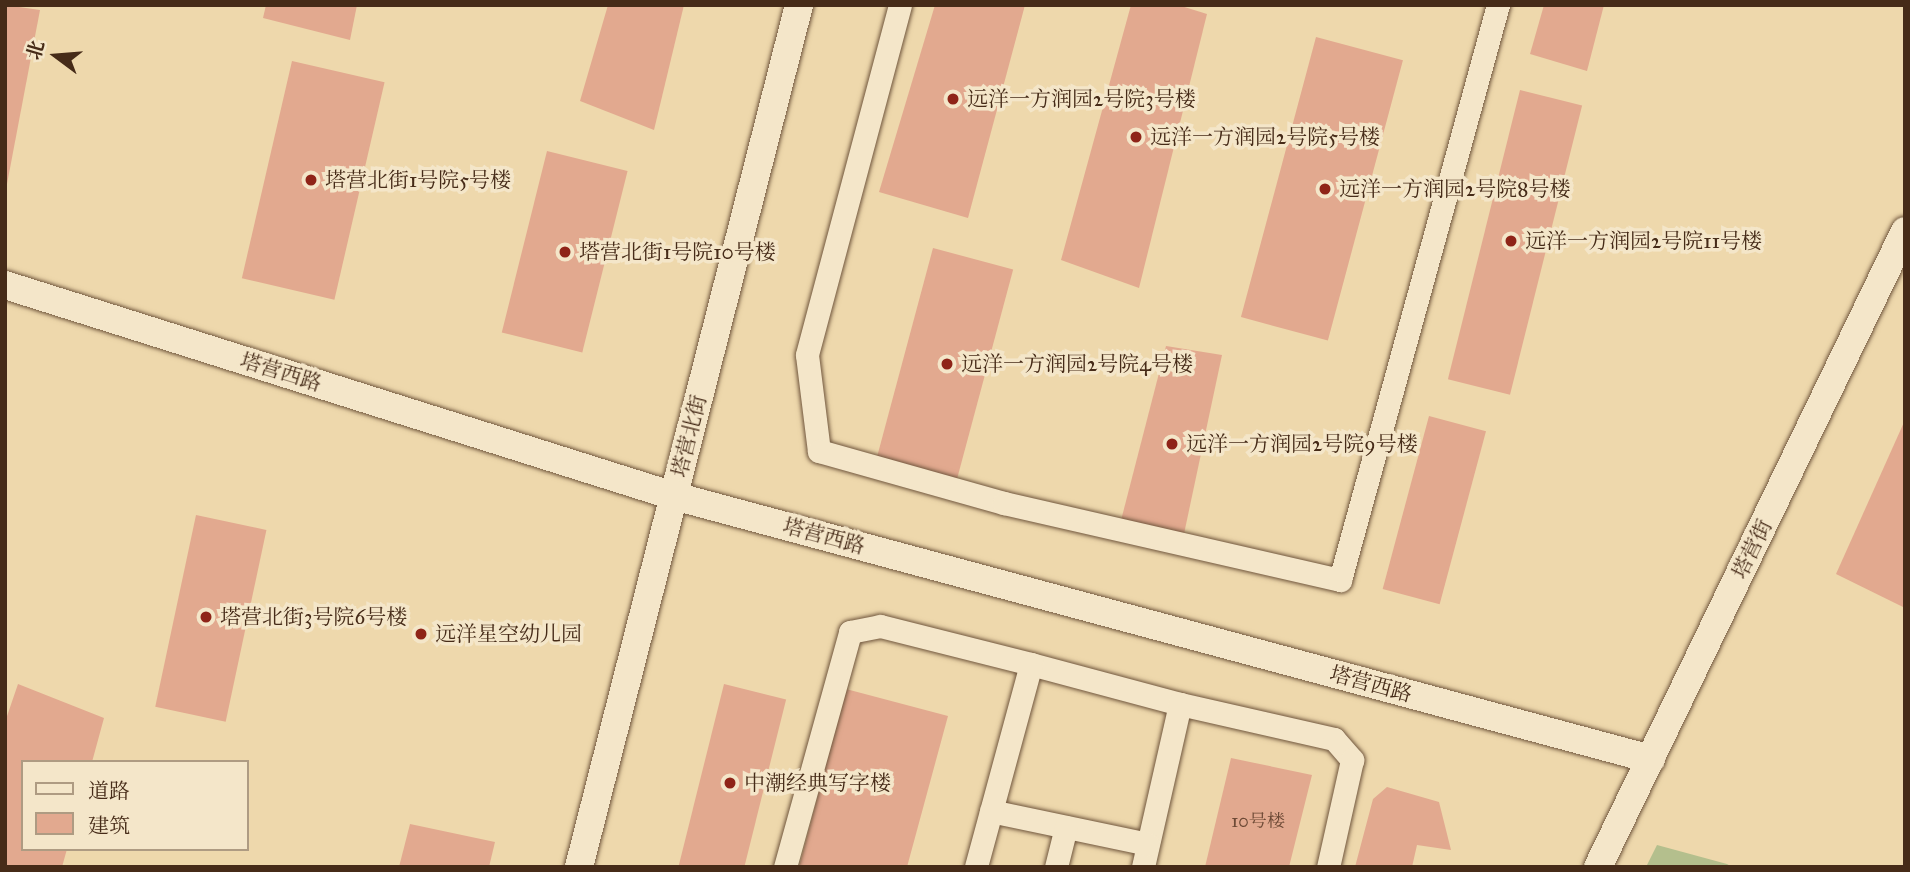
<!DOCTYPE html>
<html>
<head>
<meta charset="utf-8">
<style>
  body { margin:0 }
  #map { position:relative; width:1910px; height:872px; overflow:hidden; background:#eed8ac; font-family:"IM FELL Great Primer","Noto Serif SC",serif }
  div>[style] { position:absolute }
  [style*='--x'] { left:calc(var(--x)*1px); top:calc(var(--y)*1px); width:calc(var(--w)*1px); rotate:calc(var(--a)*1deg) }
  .green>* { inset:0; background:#b4bf8d }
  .building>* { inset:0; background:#e2a98f; transform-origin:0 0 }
  .roads { filter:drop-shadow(0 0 2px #70563d) drop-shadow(0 0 2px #70563d) }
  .minor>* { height:23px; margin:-11.5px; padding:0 11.5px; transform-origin:11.5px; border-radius:11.5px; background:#f4e6c9 }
  .tertiary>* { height:28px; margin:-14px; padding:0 14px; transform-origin:14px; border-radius:14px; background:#f4e6c9 }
  .dots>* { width:19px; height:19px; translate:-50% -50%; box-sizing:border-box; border:4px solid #f4e6c9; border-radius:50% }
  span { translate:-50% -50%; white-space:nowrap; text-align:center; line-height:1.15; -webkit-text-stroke:7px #f4e6c9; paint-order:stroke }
  .number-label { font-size:18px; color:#6d4a36 }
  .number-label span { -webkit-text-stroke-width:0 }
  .poi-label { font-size:21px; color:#462b18 }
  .left { translate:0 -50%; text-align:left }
  .street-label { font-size:21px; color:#462b18 }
  .frame { position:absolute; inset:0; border:7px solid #462b18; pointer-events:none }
  .legend { position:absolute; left:21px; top:760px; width:228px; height:91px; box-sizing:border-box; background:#f4e6c9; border:2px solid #ae9b82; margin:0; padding:9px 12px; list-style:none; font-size:21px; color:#462b18 }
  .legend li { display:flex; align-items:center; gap:14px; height:35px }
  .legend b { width:35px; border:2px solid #ae9b82 }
  .north { position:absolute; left:21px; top:21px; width:70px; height:70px; -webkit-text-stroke:5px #f4e6c9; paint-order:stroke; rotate:286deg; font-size:19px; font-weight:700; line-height:28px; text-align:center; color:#462b18 }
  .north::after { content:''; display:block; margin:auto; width:24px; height:32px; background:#462b18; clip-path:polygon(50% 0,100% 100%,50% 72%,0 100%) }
</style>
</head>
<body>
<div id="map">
  <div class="green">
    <div style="clip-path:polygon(1657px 845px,1727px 864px,1732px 867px,1646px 867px)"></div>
  </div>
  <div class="building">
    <div style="clip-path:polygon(5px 5px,40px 10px,7px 184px,5px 184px)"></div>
    <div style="clip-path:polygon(266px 5px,357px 5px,350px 40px,263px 18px)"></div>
    <div style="clip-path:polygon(608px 5px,684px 5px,654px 130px,580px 101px)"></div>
    <div style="clip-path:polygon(935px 5px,1025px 5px,968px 218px,879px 192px)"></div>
    <div style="clip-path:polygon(1131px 5px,1178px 5px,1207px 14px,1139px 288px,1061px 260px)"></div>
    <div style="clip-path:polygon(1544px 5px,1604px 5px,1587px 71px,1530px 54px)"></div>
    <div style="left:1316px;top:37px;width:90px;height:290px;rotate:15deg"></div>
    <div style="left:292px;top:61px;width:95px;height:223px;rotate:13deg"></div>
    <div style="left:1520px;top:90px;width:64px;height:298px;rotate:14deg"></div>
    <div style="left:547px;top:151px;width:83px;height:187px;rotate:14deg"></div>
    <div style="left:933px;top:248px;width:83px;height:219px;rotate:15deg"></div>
    <div style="clip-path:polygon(1166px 346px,1222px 355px,1181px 548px,1118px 532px)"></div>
    <div style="left:1429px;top:416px;width:59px;height:179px;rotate:15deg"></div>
    <div style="clip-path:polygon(1905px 420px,1905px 602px,1903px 607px,1836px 574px)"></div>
    <div style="left:196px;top:515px;width:72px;height:196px;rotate:12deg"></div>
    <div style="clip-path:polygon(18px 684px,104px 718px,92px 762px,23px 762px,23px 849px,67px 849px,62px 867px,5px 867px,5px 722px)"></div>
    <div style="left:724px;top:684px;width:64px;height:189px;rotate:14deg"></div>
    <div style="clip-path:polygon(846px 689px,948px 716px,907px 867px,799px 867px)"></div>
    <div style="clip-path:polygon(1231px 758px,1312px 775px,1289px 867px,1205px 867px)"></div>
    <div style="clip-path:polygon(1387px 787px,1439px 802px,1451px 850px,1417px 845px,1412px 867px,1355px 867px,1373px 799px)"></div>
    <div style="clip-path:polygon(410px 824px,495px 842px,489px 867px,399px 867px)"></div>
  </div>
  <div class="roads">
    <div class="minor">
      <div style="--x:900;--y:5;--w:362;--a:104.9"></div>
      <div style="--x:807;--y:355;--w:97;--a:82.9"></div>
      <div style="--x:819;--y:451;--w:192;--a:15.7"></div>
      <div style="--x:1004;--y:503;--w:345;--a:12.9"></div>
      <div style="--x:1340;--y:580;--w:596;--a:-74.64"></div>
      <div style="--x:1031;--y:664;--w:154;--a:15"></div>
      <div style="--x:1180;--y:704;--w:167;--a:102.8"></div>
      <div style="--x:1180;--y:704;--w:158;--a:12.8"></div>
      <div style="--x:1334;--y:739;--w:28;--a:49"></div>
      <div style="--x:1352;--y:760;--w:110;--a:102.6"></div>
      <div style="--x:991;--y:811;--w:160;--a:11.9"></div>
      <div style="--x:785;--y:867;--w:244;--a:-74.5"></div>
      <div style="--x:850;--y:632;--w:31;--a:-11"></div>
      <div style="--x:880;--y:626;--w:156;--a:14.1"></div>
      <div style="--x:1031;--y:664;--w:210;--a:105.2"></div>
      <div style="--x:1056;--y:867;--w:41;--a:-76"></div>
    </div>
    <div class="tertiary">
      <div style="--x:5;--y:285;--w:701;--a:17.51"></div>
      <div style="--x:674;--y:496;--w:1012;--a:15.07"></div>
      <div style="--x:579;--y:867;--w:890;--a:-75.68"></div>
      <div style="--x:1598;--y:867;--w:706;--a:-64.23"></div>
    </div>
  </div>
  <div class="dots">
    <div style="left:953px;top:99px;background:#8f2418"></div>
    <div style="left:1136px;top:137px;background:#8f2418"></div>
    <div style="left:311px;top:180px;background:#8f2418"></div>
    <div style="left:1325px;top:189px;background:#8f2418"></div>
    <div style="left:1511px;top:241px;background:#8f2418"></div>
    <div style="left:565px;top:252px;background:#8f2418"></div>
    <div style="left:947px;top:364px;background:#8f2418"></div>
    <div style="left:1172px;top:444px;background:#8f2418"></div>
    <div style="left:206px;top:617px;background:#8f2418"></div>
    <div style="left:421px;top:634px;background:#8f2418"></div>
    <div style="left:730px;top:783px;background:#8f2418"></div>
  </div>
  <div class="number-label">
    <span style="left:1258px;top:821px">10号楼</span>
  </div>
  <div class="poi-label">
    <span class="left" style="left:967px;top:99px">远洋一方润园2号院3号楼</span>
    <span class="left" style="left:1150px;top:137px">远洋一方润园2号院5号楼</span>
    <span class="left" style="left:325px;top:180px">塔营北街1号院5号楼</span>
    <span class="left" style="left:1339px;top:189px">远洋一方润园2号院8号楼</span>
    <span class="left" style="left:1525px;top:241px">远洋一方润园2号院11号楼</span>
    <span class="left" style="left:579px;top:252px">塔营北街1号院10号楼</span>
    <span class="left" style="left:961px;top:364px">远洋一方润园2号院4号楼</span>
    <span class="left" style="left:1186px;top:444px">远洋一方润园2号院9号楼</span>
    <span class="left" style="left:220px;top:617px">塔营北街3号院6号楼</span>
    <span class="left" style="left:435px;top:634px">远洋星空幼儿园</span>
    <span class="left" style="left:744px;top:783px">中潮经典写字楼</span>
  </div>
  <div class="street-label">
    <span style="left:281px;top:372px;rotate:17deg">塔营西路</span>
    <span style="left:689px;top:436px;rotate:-76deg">塔营北街</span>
    <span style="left:824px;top:536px;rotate:15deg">塔营西路</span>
    <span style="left:1752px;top:549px;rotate:-64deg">塔营街</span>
    <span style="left:1371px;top:684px;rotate:15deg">塔营西路</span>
  </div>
  <div class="frame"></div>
  <ul class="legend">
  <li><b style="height:9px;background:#f4e6c9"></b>道路</li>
  <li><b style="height:19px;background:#e2a98f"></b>建筑</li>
  </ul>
  <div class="north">北</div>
</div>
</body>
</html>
